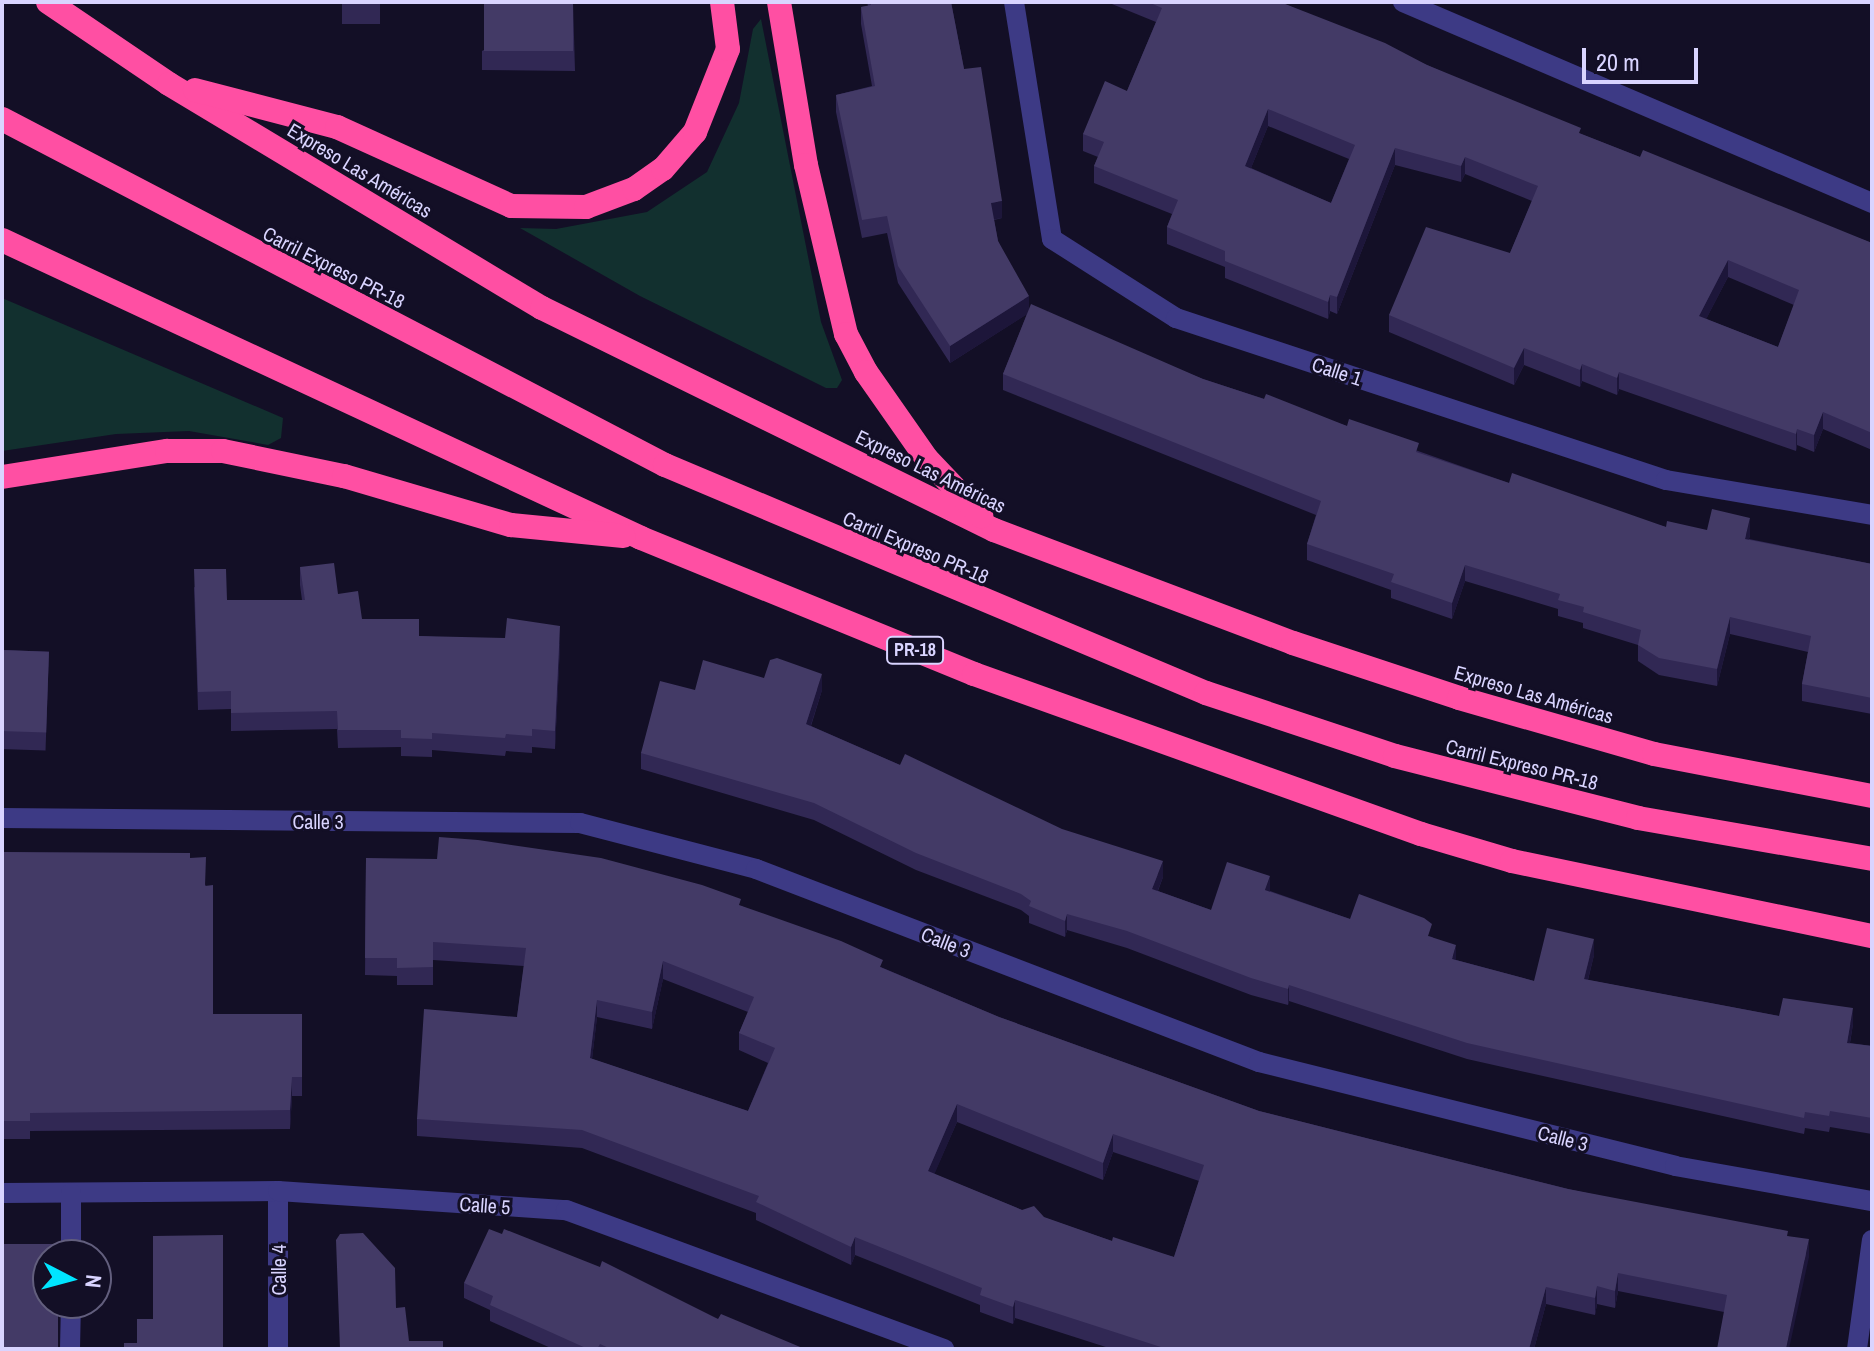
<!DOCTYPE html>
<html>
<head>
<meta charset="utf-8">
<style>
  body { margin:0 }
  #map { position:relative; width:1874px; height:1351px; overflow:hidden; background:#130f26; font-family:"Archivo Narrow",sans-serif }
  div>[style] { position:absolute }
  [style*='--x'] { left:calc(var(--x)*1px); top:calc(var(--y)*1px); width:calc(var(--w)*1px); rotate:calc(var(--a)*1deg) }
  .green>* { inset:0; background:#12302f }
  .minor>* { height:20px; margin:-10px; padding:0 10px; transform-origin:10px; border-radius:10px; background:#3d3a85 }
  .highway>* { height:24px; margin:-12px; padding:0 12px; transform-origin:12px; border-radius:12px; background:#ff4fa3 }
  .wall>* { inset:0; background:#312854; transform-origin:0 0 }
  .shaded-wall>* { inset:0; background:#1d163a }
  .building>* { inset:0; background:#433a66; transform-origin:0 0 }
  span { translate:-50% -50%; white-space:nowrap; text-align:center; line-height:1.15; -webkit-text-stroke:6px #130f26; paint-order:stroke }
  .shield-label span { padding:2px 6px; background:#130f26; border:2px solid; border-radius:6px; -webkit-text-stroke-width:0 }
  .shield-label { font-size:18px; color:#d9d4ff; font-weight:700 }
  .street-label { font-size:20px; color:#d9d4ff }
  .frame { position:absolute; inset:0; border:4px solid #d9d4ff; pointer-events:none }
  .north { position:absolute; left:32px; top:1239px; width:80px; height:80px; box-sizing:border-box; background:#130f26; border:2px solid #625e7d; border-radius:50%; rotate:96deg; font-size:22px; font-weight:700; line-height:32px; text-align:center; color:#d9d4ff }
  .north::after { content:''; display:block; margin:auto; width:28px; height:36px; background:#00e5ff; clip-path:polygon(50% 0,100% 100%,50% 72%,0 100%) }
  .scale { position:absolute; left:1582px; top:48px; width:116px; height:36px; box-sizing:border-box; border:4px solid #d9d4ff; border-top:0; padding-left:10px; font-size:24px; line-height:28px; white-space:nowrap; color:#d9d4ff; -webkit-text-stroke:6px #130f26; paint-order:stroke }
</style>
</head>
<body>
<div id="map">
  <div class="green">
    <div style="clip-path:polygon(761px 19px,821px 322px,842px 380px,837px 388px,826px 388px,640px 296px,520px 228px,556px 229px,647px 212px,707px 172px,739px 103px,753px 29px)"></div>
    <div style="clip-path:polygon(2px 298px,283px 418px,281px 438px,268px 445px,189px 431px,116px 434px,2px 451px)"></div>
  </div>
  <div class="minor">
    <div style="--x:1014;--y:2;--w:240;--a:80.9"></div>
    <div style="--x:1052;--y:239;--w:147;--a:32.5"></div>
    <div style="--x:1176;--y:318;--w:516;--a:18.29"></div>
    <div style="--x:1666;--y:480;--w:209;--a:9.6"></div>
    <div style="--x:1403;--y:2;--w:510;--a:23.2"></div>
    <div style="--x:2;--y:818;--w:578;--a:0.5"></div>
    <div style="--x:580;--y:823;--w:182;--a:14.6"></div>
    <div style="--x:756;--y:869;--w:539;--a:20.99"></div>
    <div style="--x:1259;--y:1062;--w:429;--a:14"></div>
    <div style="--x:1675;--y:1166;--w:200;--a:10.1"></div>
    <div style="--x:278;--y:1191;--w:158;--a:90"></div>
    <div style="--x:2;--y:1193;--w:276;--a:-0.4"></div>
    <div style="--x:278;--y:1191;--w:289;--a:3.8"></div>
    <div style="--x:566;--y:1210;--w:403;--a:20.2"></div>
    <div style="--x:71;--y:1255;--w:62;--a:-90"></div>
    <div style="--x:70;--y:1349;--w:46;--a:-88.8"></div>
    <div style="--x:1857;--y:1349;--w:110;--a:-82.2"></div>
  </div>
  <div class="highway">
    <div style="--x:48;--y:2;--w:146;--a:34.1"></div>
    <div style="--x:169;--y:84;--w:435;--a:31"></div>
    <div style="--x:542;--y:308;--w:504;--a:26.16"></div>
    <div style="--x:994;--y:530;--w:320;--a:20.7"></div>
    <div style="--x:1293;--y:643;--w:175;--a:18.3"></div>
    <div style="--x:1459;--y:698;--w:203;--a:16"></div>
    <div style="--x:1654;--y:754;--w:222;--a:10.9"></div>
    <div style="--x:779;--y:2;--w:165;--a:80.6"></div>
    <div style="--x:806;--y:165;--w:174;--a:76.7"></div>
    <div style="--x:846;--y:334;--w:43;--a:62.2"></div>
    <div style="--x:866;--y:372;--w:106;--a:55"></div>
    <div style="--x:927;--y:459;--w:79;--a:46.5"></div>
    <div style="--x:195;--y:90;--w:147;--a:14.6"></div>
    <div style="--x:337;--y:127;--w:191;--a:24.4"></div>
    <div style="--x:511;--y:206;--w:75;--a:0.8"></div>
    <div style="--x:586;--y:207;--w:51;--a:-20.6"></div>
    <div style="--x:634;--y:189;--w:35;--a:-35"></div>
    <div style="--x:663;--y:169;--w:49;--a:-49.1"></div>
    <div style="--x:695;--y:132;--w:89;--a:-68.3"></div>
    <div style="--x:728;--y:49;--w:47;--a:-97.3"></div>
    <div style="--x:2;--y:119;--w:748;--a:27.56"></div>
    <div style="--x:665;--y:465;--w:587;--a:22.85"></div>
    <div style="--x:1206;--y:693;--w:199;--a:18.4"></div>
    <div style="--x:1395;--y:756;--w:251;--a:14.3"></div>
    <div style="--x:1638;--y:818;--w:238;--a:9.9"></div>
    <div style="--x:2;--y:240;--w:705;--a:25"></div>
    <div style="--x:641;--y:538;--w:360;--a:22.2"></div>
    <div style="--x:974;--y:674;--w:475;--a:19.7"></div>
    <div style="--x:1421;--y:834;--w:95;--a:16.5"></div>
    <div style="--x:1512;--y:861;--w:368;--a:11.8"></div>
    <div style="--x:2;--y:477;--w:167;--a:-9"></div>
    <div style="--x:167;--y:451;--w:56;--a:0"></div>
    <div style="--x:223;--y:451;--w:124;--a:11.7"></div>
    <div style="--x:344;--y:476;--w:174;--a:16.4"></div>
    <div style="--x:511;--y:525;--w:113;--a:5.6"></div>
  </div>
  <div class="wall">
    <div style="left:342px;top:2px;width:38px;height:22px"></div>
    <div style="clip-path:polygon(573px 2px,575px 71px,482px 70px,482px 51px)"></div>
    <div style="clip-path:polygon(867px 2px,951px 2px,964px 69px,1002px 218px,994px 220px,998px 241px,1029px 310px,1203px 379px,1347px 426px,1509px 483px,1666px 527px,1750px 535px,1749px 539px,1872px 564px,1872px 714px,1802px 701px,1802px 684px,1808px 652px,1730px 634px,1717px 686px,1659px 675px,1638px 661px,1638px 645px,1583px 628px,1583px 623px,1558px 616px,1558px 609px,1465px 581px,1452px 619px,1391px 598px,1391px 590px,1307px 560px,1307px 544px,1316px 515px,1003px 390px,1003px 374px,1027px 314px,950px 363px,898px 283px,887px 233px,862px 238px,836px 112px,836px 95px,872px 86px,861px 24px,861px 7px,868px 6px)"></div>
    <div style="clip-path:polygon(evenodd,1107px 2px,1280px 2px,1427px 65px,1581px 134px,1640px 157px,1872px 243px,1872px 450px,1823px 429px,1814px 452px,1797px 445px,1796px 451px,1619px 389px,1617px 395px,1582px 381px,1580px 387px,1524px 365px,1514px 385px,1389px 332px,1389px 315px,1510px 253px,1532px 201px,1465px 174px,1461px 182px,1395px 165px,1337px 314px,1330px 311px,1328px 319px,1225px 278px,1225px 267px,1167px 244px,1167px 227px,1172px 214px,1094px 183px,1094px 166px,1098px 157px,1083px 151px,1083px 134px,1127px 91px,1156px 22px,1107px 2px,1268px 126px,1349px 159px,1331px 203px,1251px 168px,1268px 126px,1107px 2px,1728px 277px,1794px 305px,1778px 347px,1706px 319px,1728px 277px)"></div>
    <div style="clip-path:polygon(300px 567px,338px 594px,362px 619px,419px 636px,560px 644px,555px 749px,532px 747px,532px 753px,506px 751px,505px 756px,432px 750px,432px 757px,401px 756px,401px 747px,338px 748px,337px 729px,231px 731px,231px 709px,198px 710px,194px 587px,227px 600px,302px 600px,300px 585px)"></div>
    <div style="left:2px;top:650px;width:47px;height:99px;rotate:2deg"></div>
    <div style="clip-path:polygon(764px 678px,822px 690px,811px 726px,900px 765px,1163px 877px,1158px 891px,1211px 910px,1270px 891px,1350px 919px,1432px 937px,1456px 960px,1534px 981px,1594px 955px,1588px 980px,1779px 1016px,1853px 1024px,1850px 1043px,1872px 1046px,1872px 1134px,1830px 1127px,1829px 1132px,1805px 1128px,1804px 1134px,1467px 1059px,1289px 1001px,1288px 1005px,1251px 995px,1127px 948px,1067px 930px,1065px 937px,1029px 923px,1029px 916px,1021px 910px,916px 870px,814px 820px,641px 769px,641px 753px,695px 690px)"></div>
    <div style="clip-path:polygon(2px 852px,190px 858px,206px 886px,213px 1014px,302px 1014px,302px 1096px,292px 1096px,290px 1129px,30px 1131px,30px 1139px,2px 1139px)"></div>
    <div style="clip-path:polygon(evenodd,366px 858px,741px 906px,883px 968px,999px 1017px,1259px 1111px,1568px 1189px,1788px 1236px,1809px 1257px,1724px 1312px,1618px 1291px,1615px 1308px,1597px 1304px,1595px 1315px,1546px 1304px,1534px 1349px,1112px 1349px,1015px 1318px,1013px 1324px,980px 1312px,980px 1305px,855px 1255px,851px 1265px,756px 1220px,756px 1213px,582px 1148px,417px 1136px,417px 1119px,517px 1017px,524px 966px,433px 960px,433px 985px,397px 985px,397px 976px,365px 975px,366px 858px,663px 979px,748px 1012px,739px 1033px,739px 1050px,768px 1063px,748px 1111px,592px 1059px,597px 1017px,652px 1029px,663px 979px,366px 858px,957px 1122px,1103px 1180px,1113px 1152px,1199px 1181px,1174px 1257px,1112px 1241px,1022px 1210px,934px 1174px,957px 1122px)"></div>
    <div style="clip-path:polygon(464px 1283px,718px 1319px,805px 1349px,553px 1349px,490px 1321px,490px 1310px,464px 1298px)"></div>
  </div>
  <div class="shaded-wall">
    <div style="clip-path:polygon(1268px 109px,1268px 126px,1245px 183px,1245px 166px)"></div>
    <div style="clip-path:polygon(1395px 148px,1395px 165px,1337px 314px,1337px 297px)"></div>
    <div style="clip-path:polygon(1465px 157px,1465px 174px,1461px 182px,1461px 166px)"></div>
    <div style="clip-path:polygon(1002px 201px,1002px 218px,991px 220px,991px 203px)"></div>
    <div style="clip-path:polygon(1728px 260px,1728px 277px,1699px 333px,1699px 316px)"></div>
    <div style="clip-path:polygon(1330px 295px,1330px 311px,1328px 319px,1328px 302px)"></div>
    <div style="clip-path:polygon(1029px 296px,1029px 313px,950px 363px,950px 346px)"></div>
    <div style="clip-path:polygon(1524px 348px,1524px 365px,1514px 385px,1514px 368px)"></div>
    <div style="clip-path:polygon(1582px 364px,1582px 381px,1580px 387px,1580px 370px)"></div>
    <div style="clip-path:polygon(1619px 372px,1619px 389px,1617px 395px,1617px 378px)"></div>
    <div style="clip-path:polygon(1823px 412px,1823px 429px,1814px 452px,1814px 435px)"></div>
    <div style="clip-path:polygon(1797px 429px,1797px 445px,1796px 451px,1796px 434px)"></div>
    <div style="clip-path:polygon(1750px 518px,1750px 535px,1745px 555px,1745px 539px)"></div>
    <div style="clip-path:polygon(1465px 565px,1465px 581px,1452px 619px,1452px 603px)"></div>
    <div style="clip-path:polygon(1730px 617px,1730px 634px,1717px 686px,1717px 669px)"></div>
    <div style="clip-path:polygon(560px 626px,560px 644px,555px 749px,555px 731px)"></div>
    <div style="clip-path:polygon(822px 674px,822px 690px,806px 740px,806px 724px)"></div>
    <div style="clip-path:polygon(1163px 861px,1163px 877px,1152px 905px,1152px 889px)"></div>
    <div style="clip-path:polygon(1270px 876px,1270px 893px,1265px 890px)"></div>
    <div style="clip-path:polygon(1067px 914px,1067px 930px,1065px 937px,1065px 921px)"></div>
    <div style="clip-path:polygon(1594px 939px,1594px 955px,1584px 995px,1584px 979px)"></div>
    <div style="clip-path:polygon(1456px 945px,1456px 961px,1452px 959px)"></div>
    <div style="clip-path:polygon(663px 961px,663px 979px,652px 1029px,652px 1012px)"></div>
    <div style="clip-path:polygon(1289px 985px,1289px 1001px,1288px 1005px,1288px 989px)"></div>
    <div style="clip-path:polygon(597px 1000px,597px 1017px,590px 1076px,590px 1058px)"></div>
    <div style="clip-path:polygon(1853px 1008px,1853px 1024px,1847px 1059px,1847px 1043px)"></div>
    <div style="clip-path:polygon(292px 1077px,292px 1096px,290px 1129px,290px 1110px)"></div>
    <div style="clip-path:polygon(957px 1104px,957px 1122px,928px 1189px,928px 1171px)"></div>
    <div style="clip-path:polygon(1113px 1134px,1113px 1152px,1103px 1180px,1103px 1163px)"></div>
    <div style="clip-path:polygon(855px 1237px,855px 1255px,851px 1265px,851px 1247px)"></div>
    <div style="clip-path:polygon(1809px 1239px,1809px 1257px,1789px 1349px,1786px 1349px)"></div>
    <div style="clip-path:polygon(1618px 1273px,1618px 1291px,1615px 1308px,1615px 1291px)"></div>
    <div style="clip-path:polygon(1597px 1286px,1597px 1304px,1595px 1315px,1595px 1298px)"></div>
    <div style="clip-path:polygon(1546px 1287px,1546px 1304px,1534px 1349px,1529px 1349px)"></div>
    <div style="clip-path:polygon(1015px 1300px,1015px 1318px,1013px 1324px,1013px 1307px)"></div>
  </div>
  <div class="building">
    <div style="left:484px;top:2px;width:89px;height:49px"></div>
    <div style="clip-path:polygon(871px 2px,951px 2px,964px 69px,981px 67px,1002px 201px,991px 203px,998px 241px,1029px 296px,950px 346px,898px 266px,887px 216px,862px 220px,836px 95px,875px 86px,861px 7px,871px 5px)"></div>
    <div style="clip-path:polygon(evenodd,1148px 2px,1280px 2px,1385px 43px,1427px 65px,1581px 128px,1579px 133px,1640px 157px,1643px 150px,1872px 243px,1872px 433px,1823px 412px,1814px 435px,1797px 429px,1796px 434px,1619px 372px,1617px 378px,1582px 364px,1580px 370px,1524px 348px,1514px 368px,1389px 315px,1426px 227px,1510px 253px,1538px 186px,1465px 157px,1461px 166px,1395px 148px,1337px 297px,1330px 295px,1328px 302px,1225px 261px,1225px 251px,1167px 227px,1178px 200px,1094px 166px,1104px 142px,1083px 134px,1105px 81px,1127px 91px,1162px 8px,1148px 2px,1268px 109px,1355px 145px,1331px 203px,1245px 166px,1268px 109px,1148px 2px,1728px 260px,1799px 290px,1778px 347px,1699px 316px,1728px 260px)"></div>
    <div style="clip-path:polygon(1031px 304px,1203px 379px,1264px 399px,1266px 394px,1347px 426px,1349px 419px,1419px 443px,1416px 452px,1509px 483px,1512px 473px,1666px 527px,1667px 521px,1707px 530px,1712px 509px,1750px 518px,1745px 539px,1872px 564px,1872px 698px,1802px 684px,1811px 636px,1730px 617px,1717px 669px,1659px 658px,1638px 645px,1641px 630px,1583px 612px,1584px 607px,1558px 600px,1560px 594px,1465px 565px,1452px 603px,1391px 582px,1394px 574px,1307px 544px,1321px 501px,1003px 374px)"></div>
    <div style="clip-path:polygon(334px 563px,338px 594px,358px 591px,362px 619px,419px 619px,419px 636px,505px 638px,507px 618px,560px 626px,555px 731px,532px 729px,532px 736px,506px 734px,505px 738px,432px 733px,432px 739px,401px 738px,401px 730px,338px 730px,337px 711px,231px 713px,231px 691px,198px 692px,194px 569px,226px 569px,227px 600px,305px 600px,300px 567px)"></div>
    <div style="left:2px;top:650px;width:47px;height:81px;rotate:2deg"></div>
    <div style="clip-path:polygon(777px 658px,822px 674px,806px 724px,900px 765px,905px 754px,1062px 829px,1163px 861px,1152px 889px,1211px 910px,1227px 862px,1270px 876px,1265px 890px,1350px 919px,1359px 894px,1424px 918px,1432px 924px,1428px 936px,1456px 945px,1452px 959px,1534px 981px,1547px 928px,1594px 939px,1584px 979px,1779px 1016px,1783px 998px,1853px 1008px,1847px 1043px,1872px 1046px,1872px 1118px,1830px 1111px,1829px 1116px,1805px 1112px,1804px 1118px,1467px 1043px,1289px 985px,1288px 989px,1251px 978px,1127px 931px,1067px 914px,1065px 921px,1029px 906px,1031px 901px,1021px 894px,916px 853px,814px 803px,641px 753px,660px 681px,695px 690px,703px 660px,764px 678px,770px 660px)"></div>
    <div style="clip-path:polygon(evenodd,439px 837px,478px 840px,601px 858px,702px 885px,741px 899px,739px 905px,841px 941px,883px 960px,880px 967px,999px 1017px,1259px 1111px,1568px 1189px,1788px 1231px,1787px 1236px,1809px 1239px,1786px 1349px,1717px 1349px,1727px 1295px,1618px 1273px,1615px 1291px,1597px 1286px,1595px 1298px,1546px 1287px,1529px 1349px,1167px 1349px,1015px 1300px,1013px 1307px,980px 1295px,982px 1288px,855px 1237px,851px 1247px,756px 1202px,759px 1196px,582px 1130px,417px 1119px,424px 1009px,517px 1017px,526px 948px,433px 942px,433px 967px,397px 968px,397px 958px,365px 958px,366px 858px,437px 859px,439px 837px,663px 961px,754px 997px,739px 1033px,775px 1048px,748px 1111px,590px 1058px,597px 1000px,652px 1012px,663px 961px,439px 837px,957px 1104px,1103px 1163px,1113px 1134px,1204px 1165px,1174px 1257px,1113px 1237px,1112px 1241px,1044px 1217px,1034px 1206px,1022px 1210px,928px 1171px,957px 1104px)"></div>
    <div style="clip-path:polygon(2px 852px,190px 853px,190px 858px,206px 857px,205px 886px,213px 885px,213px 1014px,302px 1014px,302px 1077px,292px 1077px,290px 1110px,30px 1113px,30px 1121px,2px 1121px)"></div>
    <div style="clip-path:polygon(489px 1229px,502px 1234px,504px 1229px,600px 1267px,602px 1261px,718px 1319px,721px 1314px,805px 1349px,611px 1349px,600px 1344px,597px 1349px,588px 1349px,490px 1305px,493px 1296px,464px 1283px)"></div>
    <div style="clip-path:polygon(363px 1233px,395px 1268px,396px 1308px,405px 1307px,409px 1341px,443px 1341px,443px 1349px,340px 1349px,336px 1240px,340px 1234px)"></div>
    <div style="clip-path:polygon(223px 1235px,223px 1349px,124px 1349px,124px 1343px,137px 1343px,137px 1319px,153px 1319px,153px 1236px)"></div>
    <div style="clip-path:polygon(2px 1244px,58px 1244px,58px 1255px,48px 1255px,48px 1303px,58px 1303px,58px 1349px,2px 1349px)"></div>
  </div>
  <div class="shield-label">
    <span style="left:915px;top:650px">PR-18</span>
  </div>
  <div class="street-label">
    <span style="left:360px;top:170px;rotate:31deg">Expreso Las Américas</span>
    <span style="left:334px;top:267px;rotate:27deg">Carril Expreso PR-18</span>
    <span style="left:1337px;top:371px;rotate:18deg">Calle 1</span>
    <span style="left:931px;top:471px;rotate:26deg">Expreso Las Américas</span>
    <span style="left:916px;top:547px;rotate:23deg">Carril Expreso PR-18</span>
    <span style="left:1534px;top:694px;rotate:16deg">Expreso Las Américas</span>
    <span style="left:1522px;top:764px;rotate:14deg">Carril Expreso PR-18</span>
    <span style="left:318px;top:821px">Calle 3</span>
    <span style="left:946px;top:942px;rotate:21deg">Calle 3</span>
    <span style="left:1563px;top:1138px;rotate:14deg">Calle 3</span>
    <span style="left:485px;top:1205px;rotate:4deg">Calle 5</span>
    <span style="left:278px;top:1270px;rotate:-90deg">Calle 4</span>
  </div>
  <div class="frame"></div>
  <div class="north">N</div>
  <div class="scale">20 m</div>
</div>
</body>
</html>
